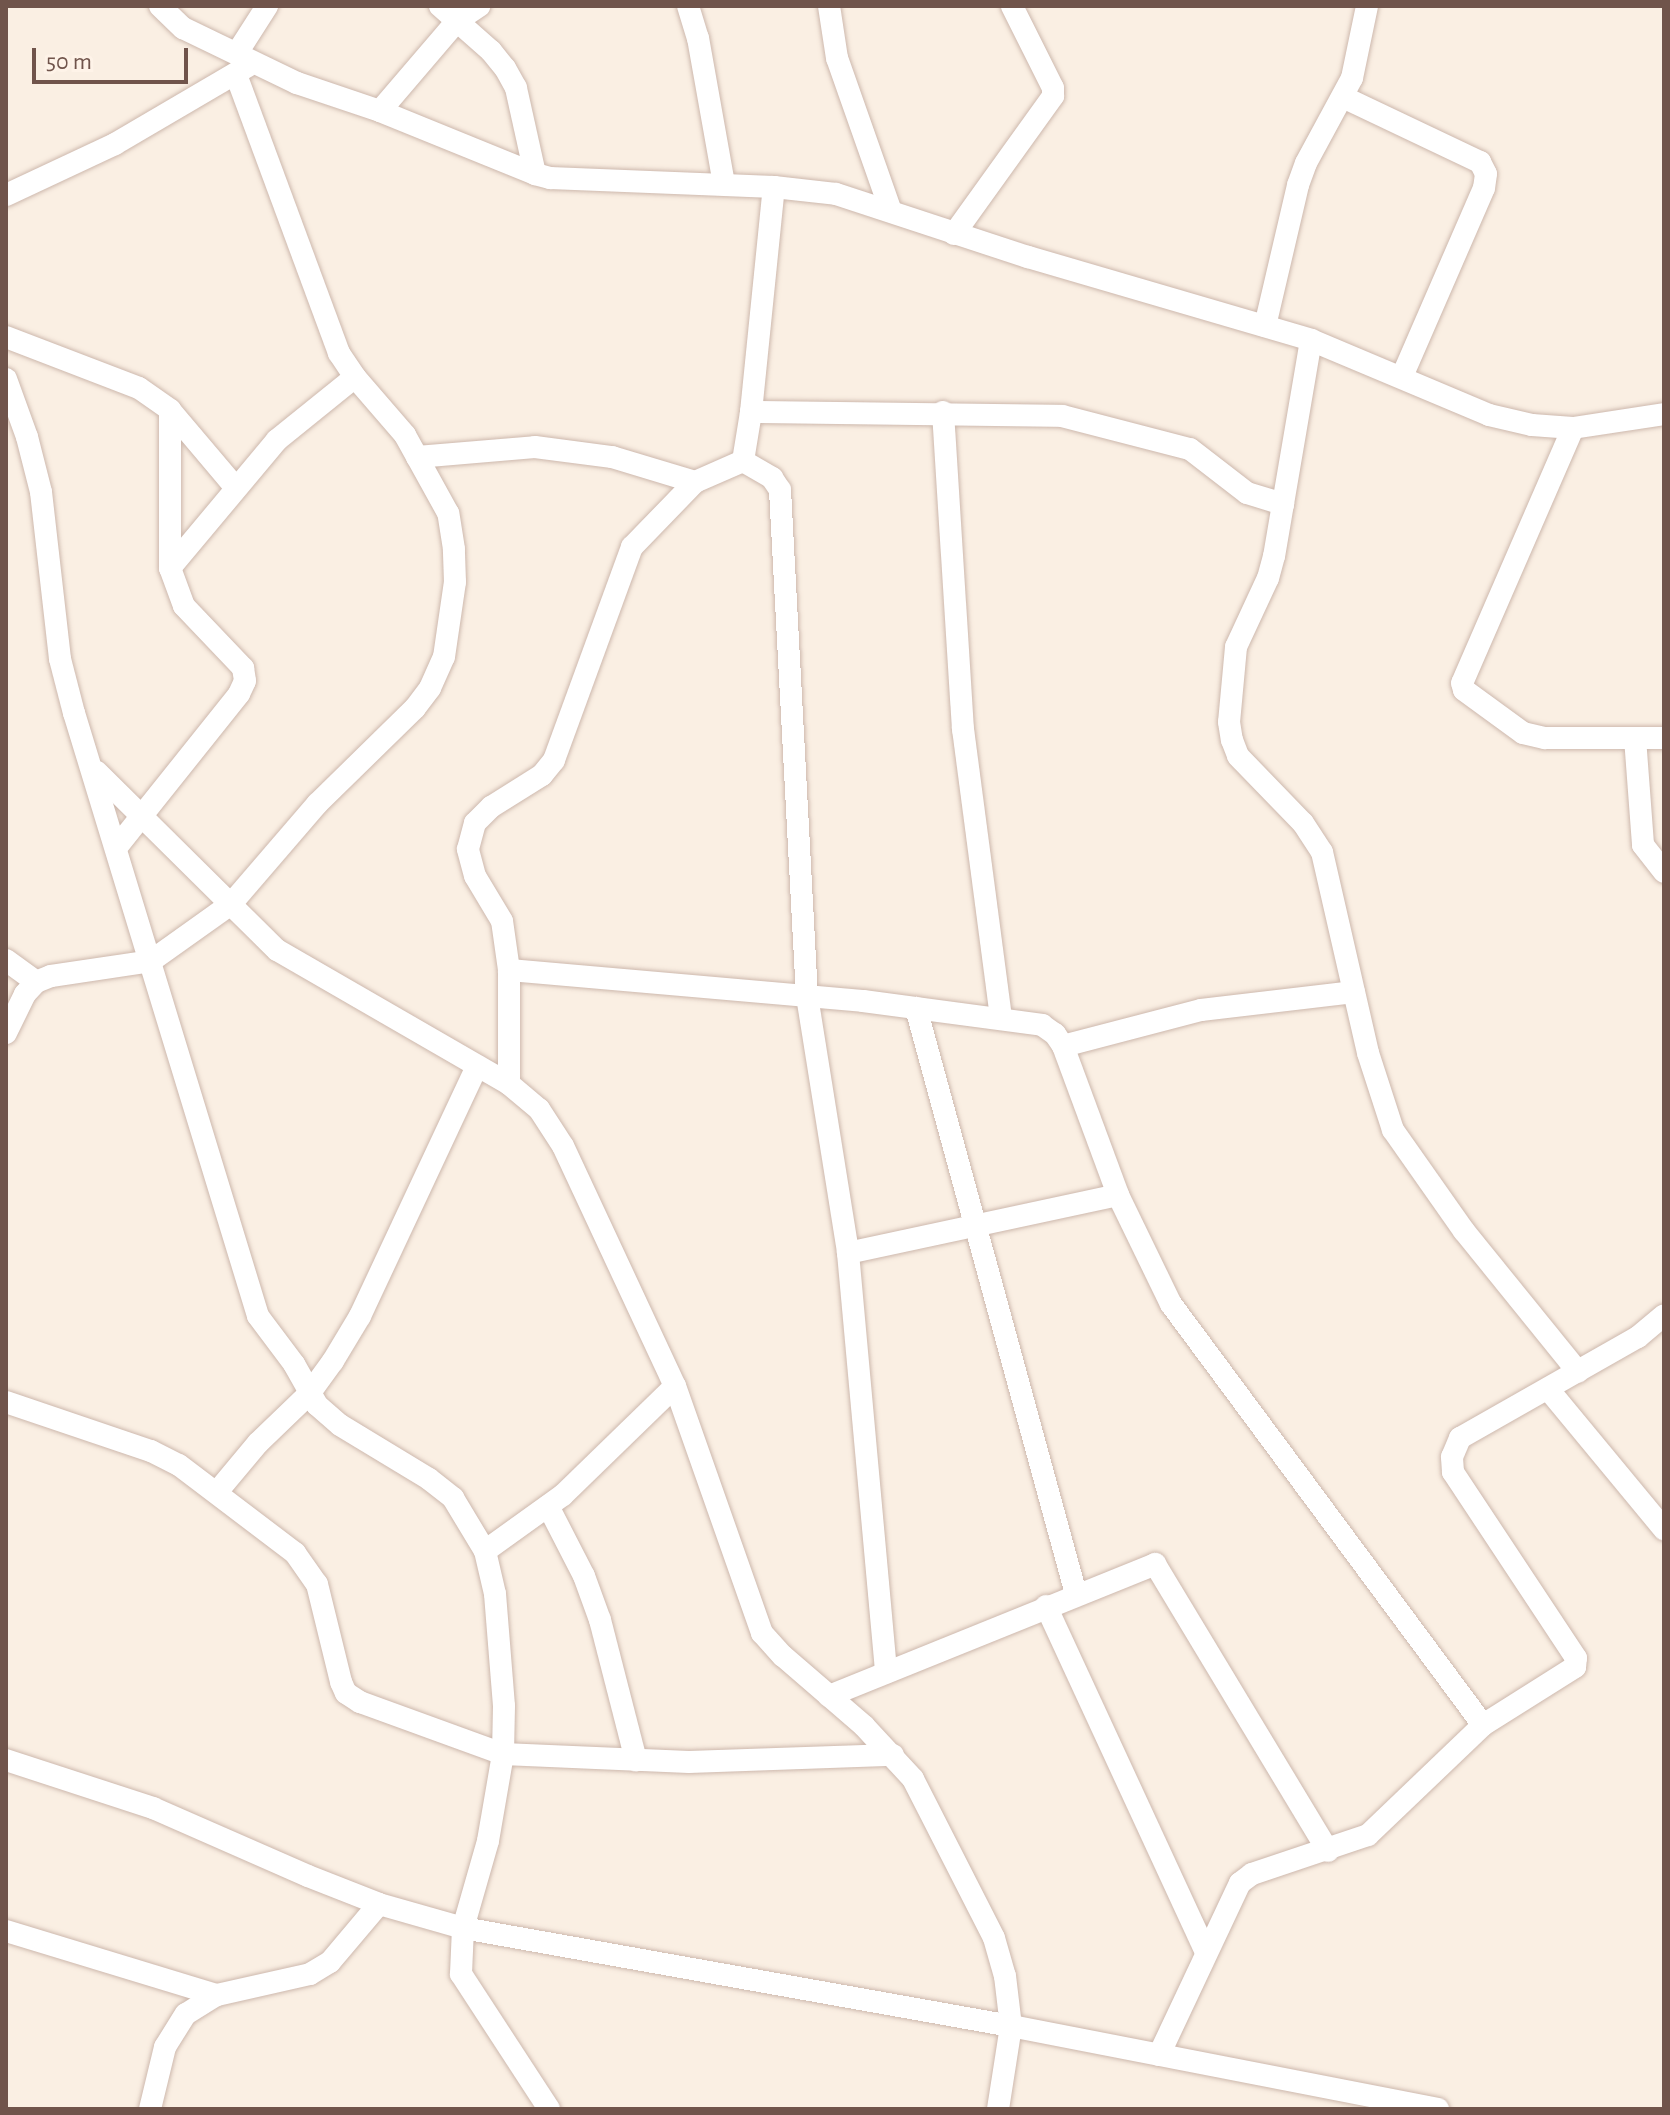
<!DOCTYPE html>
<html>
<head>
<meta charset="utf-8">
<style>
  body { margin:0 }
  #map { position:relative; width:1670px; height:2115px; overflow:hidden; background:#faefe3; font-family:"Alegreya Sans",sans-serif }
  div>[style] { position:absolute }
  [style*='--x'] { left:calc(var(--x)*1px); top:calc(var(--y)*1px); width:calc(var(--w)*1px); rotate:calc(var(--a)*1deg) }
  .roads { filter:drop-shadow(0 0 2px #cdb8ad) drop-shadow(0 0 2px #cdb8ad) }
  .minor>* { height:22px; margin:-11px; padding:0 11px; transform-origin:11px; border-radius:11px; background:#fff }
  span { translate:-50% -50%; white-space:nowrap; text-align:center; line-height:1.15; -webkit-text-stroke:7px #fef3e8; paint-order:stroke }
  .frame { position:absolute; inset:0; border:8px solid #70544b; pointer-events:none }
  .scale { position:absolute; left:32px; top:48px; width:156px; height:36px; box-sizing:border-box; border:4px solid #70544b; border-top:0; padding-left:10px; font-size:24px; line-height:28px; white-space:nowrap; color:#70544b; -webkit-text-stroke:6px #fef3e8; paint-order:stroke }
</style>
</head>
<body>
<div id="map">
  <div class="roads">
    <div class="minor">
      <div style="--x:160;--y:6;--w:32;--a:44"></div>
      <div style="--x:183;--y:28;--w:127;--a:25.8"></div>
      <div style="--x:297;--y:83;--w:88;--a:18.6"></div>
      <div style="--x:380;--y:111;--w:167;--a:22.1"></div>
      <div style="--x:535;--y:174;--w:16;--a:15"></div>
      <div style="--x:550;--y:178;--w:224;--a:2.3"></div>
      <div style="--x:774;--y:187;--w:62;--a:6.4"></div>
      <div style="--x:836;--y:194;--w:202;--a:18.2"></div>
      <div style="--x:1028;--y:257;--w:295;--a:16.3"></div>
      <div style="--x:1311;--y:340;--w:193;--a:22.8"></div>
      <div style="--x:1489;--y:415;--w:44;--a:13.1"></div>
      <div style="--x:1532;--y:425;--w:41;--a:4.2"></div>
      <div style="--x:1573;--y:428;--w:92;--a:-8.7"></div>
      <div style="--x:440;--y:6;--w:68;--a:41.4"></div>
      <div style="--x:491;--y:51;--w:22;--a:51"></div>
      <div style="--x:505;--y:68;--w:23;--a:61"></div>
      <div style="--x:516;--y:88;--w:88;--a:77.5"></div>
      <div style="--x:688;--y:6;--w:34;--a:73"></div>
      <div style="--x:698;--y:38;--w:148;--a:79.9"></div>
      <div style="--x:829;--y:6;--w:53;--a:81.3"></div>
      <div style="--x:837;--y:58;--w:162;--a:70.6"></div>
      <div style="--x:237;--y:53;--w:56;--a:-57.4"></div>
      <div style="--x:1343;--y:97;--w:152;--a:25.4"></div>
      <div style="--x:1480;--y:162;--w:13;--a:63"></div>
      <div style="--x:1486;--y:174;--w:14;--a:98"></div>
      <div style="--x:1484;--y:188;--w:206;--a:113.5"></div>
      <div style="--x:380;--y:111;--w:118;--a:-49.5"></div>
      <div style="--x:457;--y:21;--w:27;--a:-34"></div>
      <div style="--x:6;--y:195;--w:120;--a:-25.1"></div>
      <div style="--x:115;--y:144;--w:154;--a:-30.4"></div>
      <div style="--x:954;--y:234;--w:170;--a:-54.3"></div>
      <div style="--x:1053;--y:96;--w:8;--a:-90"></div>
      <div style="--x:1053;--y:88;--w:92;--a:-116.6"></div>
      <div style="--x:1265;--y:326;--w:145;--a:-76.8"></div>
      <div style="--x:1298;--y:185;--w:23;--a:-70"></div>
      <div style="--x:1306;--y:163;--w:97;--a:-61.6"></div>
      <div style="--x:1352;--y:78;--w:74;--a:-78.2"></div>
      <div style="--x:6;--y:337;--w:142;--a:21"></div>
      <div style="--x:139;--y:388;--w:38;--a:35"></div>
      <div style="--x:170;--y:410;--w:158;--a:90"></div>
      <div style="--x:170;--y:568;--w:40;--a:69.8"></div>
      <div style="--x:184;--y:606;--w:86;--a:46.4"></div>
      <div style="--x:243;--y:668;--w:13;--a:81"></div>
      <div style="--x:245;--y:681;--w:14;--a:115"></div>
      <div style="--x:239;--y:694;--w:196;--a:128.6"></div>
      <div style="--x:1311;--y:340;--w:219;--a:99.7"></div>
      <div style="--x:1274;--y:556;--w:23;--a:105"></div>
      <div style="--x:1268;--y:578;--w:76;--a:114.9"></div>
      <div style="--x:1236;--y:647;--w:75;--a:95.3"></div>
      <div style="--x:1229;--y:722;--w:18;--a:81"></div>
      <div style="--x:1232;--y:740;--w:17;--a:69"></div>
      <div style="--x:1238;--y:756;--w:93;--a:45.9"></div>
      <div style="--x:1303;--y:823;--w:35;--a:57"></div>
      <div style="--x:1322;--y:852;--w:206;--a:77.1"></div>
      <div style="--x:1368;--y:1053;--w:81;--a:72"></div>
      <div style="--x:1393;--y:1130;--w:123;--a:54.9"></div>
      <div style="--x:1464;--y:1231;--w:181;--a:51"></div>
      <div style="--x:6;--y:379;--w:62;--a:70.1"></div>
      <div style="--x:27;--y:437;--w:57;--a:75.7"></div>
      <div style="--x:41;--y:492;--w:168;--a:83.5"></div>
      <div style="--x:60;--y:659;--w:56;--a:75.5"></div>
      <div style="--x:74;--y:713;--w:630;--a:73.03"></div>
      <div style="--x:258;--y:1316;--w:60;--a:53.1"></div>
      <div style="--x:294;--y:1364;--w:47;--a:60.7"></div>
      <div style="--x:317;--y:1405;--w:30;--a:41"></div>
      <div style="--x:340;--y:1425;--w:104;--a:31.2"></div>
      <div style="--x:429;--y:1479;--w:31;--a:38"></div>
      <div style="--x:453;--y:1498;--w:62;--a:58.9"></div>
      <div style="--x:485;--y:1551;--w:44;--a:76.9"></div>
      <div style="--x:495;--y:1594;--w:112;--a:85.4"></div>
      <div style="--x:504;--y:1706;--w:48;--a:91.2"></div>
      <div style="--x:503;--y:1754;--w:88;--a:99.8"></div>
      <div style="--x:488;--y:1841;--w:91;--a:106"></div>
      <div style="--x:463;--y:1928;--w:46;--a:92.5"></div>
      <div style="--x:461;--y:1974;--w:161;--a:56.9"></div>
      <div style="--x:170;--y:410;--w:101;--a:49.8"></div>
      <div style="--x:751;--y:412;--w:311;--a:0.7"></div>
      <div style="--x:1062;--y:416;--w:132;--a:14.5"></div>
      <div style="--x:1190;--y:449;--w:72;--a:37.7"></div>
      <div style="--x:1247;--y:493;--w:38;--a:17"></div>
      <div style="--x:943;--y:412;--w:318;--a:86.4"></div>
      <div style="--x:963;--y:729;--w:292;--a:82.5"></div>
      <div style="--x:1573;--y:428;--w:278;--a:113.5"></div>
      <div style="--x:1462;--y:683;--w:7;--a:74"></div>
      <div style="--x:1464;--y:690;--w:73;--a:36.1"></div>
      <div style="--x:1523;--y:733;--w:23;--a:13"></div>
      <div style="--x:1545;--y:738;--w:119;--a:0"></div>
      <div style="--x:417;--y:457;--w:118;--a:-4.8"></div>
      <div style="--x:535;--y:447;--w:78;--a:7.4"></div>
      <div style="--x:612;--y:457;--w:87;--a:16.8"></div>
      <div style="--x:743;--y:461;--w:34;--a:30"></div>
      <div style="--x:772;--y:478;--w:14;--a:56"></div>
      <div style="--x:780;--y:490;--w:507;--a:86.95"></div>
      <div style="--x:807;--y:996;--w:260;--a:80.9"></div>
      <div style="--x:848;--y:1253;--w:421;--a:84.8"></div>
      <div style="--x:170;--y:568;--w:167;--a:-50.1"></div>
      <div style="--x:277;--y:440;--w:100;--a:-38.9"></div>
      <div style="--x:1635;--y:738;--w:107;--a:85.7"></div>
      <div style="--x:1643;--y:845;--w:34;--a:52"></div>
      <div style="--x:97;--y:772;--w:253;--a:44.7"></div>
      <div style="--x:277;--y:950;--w:268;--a:30"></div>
      <div style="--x:509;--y:1084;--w:39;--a:40"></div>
      <div style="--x:539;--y:1109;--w:44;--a:57"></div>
      <div style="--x:563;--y:1146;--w:265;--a:65"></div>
      <div style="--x:675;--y:1386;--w:262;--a:70.6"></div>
      <div style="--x:762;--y:1633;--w:31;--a:48"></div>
      <div style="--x:783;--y:1656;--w:107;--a:40.8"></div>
      <div style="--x:864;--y:1726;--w:72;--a:47.2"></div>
      <div style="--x:913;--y:1779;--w:178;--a:63"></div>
      <div style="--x:994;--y:1938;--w:40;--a:74"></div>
      <div style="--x:1005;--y:1976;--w:50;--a:83.2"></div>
      <div style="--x:1011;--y:2026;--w:84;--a:98.9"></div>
      <div style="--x:6;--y:960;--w:37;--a:36"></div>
      <div style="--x:509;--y:970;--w:355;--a:5"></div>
      <div style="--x:863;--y:1001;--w:181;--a:7.6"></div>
      <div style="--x:1042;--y:1025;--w:16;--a:35"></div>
      <div style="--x:1055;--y:1034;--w:14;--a:56"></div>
      <div style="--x:1063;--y:1046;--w:159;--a:69.7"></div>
      <div style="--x:1118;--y:1195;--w:121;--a:64.1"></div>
      <div style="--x:1171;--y:1304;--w:524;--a:53.46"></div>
      <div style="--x:916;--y:1008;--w:607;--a:74.73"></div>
      <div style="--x:6;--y:1033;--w:43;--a:-64"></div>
      <div style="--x:25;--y:994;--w:16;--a:-47"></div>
      <div style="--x:36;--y:982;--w:16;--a:-22"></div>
      <div style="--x:51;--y:976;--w:101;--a:-8.5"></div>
      <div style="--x:151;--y:961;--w:98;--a:-35.5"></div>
      <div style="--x:231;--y:904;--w:132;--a:-49.3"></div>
      <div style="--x:317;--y:804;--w:137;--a:-44.4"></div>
      <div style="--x:415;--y:708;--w:25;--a:-53"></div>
      <div style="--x:430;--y:688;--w:34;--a:-66"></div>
      <div style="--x:444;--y:657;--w:76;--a:-81.7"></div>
      <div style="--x:455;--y:582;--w:33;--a:-92"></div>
      <div style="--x:454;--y:549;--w:36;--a:-99"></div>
      <div style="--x:448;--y:513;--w:89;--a:-118.9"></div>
      <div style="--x:405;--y:435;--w:77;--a:-130.8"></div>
      <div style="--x:355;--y:377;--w:29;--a:-124"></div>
      <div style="--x:339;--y:353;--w:297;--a:-110.3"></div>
      <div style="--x:1063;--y:1046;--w:143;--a:-14.6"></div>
      <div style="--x:1201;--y:1010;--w:154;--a:-6.7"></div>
      <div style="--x:509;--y:1084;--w:114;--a:-90"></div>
      <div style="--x:509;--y:970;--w:49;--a:-98.1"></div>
      <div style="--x:502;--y:921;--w:52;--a:-121"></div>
      <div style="--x:475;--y:876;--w:28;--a:-105"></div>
      <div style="--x:468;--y:849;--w:27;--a:-75"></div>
      <div style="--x:475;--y:823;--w:23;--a:-45"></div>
      <div style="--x:491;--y:807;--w:60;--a:-32.1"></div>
      <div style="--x:542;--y:775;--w:19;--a:-51"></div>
      <div style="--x:554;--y:760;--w:227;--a:-69.9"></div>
      <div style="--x:632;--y:547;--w:91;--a:-45.9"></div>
      <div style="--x:695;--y:482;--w:52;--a:-23.6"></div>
      <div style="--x:743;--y:461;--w:50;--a:-80.7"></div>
      <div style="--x:751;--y:412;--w:226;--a:-84.2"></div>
      <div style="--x:848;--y:1253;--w:276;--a:-12.1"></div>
      <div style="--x:1548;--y:1389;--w:182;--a:50.4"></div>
      <div style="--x:6;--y:1402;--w:153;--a:18.7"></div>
      <div style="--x:151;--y:1451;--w:31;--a:27"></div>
      <div style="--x:179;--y:1465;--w:146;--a:37.2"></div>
      <div style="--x:295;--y:1553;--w:38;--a:55"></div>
      <div style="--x:317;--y:1584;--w:101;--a:76.2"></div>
      <div style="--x:341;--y:1682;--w:12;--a:66"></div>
      <div style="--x:346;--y:1693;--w:17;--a:33"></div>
      <div style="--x:360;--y:1702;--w:152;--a:20"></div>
      <div style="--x:503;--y:1754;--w:186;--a:2.5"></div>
      <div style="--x:689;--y:1762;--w:204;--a:-2"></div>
      <div style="--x:217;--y:1492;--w:64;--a:-50.1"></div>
      <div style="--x:258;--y:1443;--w:71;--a:-43.9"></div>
      <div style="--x:309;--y:1394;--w:41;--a:-54"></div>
      <div style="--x:333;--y:1361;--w:52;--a:-59"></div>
      <div style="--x:360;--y:1316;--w:276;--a:-64.9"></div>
      <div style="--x:548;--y:1506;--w:79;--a:62.8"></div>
      <div style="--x:584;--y:1576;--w:47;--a:70"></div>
      <div style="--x:600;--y:1620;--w:145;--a:75.6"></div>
      <div style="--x:485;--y:1551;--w:96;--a:-35.7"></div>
      <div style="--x:563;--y:1495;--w:156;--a:-44.2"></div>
      <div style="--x:1046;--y:1606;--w:381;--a:65.2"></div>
      <div style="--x:829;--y:1696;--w:352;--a:-22"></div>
      <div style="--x:1155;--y:1564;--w:335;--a:58.9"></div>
      <div style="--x:6;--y:1760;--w:155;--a:18.1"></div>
      <div style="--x:153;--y:1808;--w:169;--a:23.7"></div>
      <div style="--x:308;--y:1876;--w:76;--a:21.5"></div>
      <div style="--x:379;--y:1904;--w:87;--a:15.9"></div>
      <div style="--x:463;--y:1928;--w:557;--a:10.14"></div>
      <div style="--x:1011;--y:2026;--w:435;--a:11"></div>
      <div style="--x:6;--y:1931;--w:220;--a:16.9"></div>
      <div style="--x:1159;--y:2055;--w:190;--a:-64.8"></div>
      <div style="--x:1240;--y:1883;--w:15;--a:-37"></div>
      <div style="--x:1252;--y:1874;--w:122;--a:-18.6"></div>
      <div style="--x:1368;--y:1835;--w:159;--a:-43.7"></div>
      <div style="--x:1483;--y:1725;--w:109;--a:-32.2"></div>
      <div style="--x:1575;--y:1667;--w:9;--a:-84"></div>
      <div style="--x:1576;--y:1658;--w:223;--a:-123.5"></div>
      <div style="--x:1453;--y:1472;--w:15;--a:-94"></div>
      <div style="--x:1452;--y:1457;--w:21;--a:-67"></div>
      <div style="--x:1460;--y:1438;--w:205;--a:-29.6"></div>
      <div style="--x:1638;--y:1337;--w:34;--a:-40"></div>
      <div style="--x:150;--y:2109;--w:64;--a:-76.4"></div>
      <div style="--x:165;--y:2047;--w:39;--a:-58"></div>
      <div style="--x:186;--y:2014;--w:36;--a:-32"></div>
      <div style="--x:217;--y:1995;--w:95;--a:-12.7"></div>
      <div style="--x:310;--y:1974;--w:23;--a:-31"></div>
      <div style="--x:330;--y:1962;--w:76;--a:-49.8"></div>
    </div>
  </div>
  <div class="frame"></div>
  <div class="scale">50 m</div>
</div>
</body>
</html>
